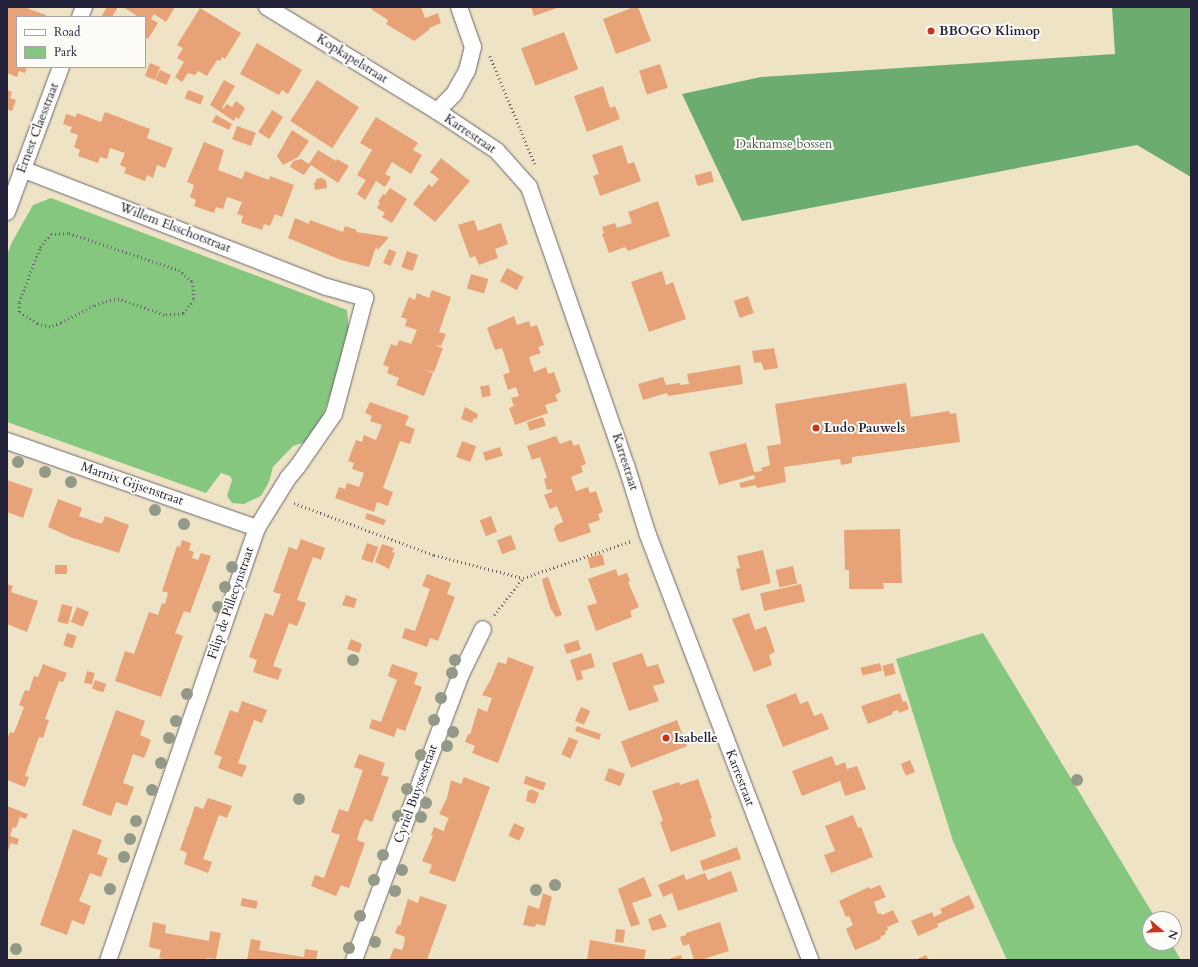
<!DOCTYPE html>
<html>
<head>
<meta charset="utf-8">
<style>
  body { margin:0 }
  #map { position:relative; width:1198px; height:967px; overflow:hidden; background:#efe3c6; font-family:Cardo,serif }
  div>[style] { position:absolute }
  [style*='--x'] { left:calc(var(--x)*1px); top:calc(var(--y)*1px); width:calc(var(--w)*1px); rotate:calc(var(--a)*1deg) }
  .green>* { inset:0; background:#86c77f }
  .forest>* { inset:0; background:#6cac6e }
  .building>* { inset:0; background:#e8a278; transform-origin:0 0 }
  .path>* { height:2.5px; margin-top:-1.25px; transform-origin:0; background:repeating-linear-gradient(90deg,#6a666c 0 1px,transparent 0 4px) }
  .roads { filter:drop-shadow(0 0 1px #6a666c) drop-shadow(0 0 1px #6a666c) }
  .minor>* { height:16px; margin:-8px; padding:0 8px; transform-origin:8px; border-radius:8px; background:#fff }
  .trees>* { width:12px; height:12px; margin:-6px; border-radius:50%; background:#929987 }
  .dots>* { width:11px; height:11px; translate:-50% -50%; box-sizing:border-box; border:2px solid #fdfcf7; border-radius:50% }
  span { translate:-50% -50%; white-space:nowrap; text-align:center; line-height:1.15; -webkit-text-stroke:4px #fdfcf7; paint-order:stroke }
  .poi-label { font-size:13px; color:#22223b; font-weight:700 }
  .left { translate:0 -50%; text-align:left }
  .street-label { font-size:13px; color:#22223b }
  .park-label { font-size:13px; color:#455c53 }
  .frame { position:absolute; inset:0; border:8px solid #22223b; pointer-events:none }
  .legend { position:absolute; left:16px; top:16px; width:130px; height:52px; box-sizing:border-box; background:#fdfcf7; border:1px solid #a5a5ac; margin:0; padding:5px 7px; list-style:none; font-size:12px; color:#22223b }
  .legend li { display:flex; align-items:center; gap:8px; height:20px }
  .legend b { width:20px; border:1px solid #a5a5ac }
  .north { position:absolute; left:1142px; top:911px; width:40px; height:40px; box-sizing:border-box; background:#fdfcf7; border:1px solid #a5a5ac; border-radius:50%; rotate:109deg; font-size:11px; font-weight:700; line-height:16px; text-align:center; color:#22223b }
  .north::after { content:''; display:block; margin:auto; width:14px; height:18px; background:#c8321e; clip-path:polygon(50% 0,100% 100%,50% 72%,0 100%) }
</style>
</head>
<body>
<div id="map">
  <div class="green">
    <div style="clip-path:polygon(51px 198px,347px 310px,349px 329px,345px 352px,323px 416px,309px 441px,293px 446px,273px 467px,269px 482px,261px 496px,244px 504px,232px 503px,227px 496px,232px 480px,230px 476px,221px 473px,206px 493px,7px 422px,7px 255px,12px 242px,33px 205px)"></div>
    <div style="clip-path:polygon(983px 633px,1156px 919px,1150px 919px,1150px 943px,1171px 943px,1181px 960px,1007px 960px,953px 841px,896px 659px)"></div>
  </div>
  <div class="forest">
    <div style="clip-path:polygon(1112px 7px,1191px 7px,1191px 177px,1137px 145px,742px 221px,682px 94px,761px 77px,1115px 54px)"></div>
  </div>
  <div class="building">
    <div style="clip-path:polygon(7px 7px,24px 7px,46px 15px,46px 17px,17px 17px,17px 67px,27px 67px,25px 73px,19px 71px,17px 77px,7px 73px)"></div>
    <div style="clip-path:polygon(107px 7px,118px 7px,112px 17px,101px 17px)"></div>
    <div style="clip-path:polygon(123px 7px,175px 7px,166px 22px,154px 14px,151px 19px,158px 23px,148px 39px,145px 37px,145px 17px,135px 17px,136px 15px)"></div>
    <div style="clip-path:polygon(372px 7px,421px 7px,425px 18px,438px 13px,441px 23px,429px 28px,430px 29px,414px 41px,386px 24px,388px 20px,371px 9px)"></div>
    <div style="clip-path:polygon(531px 7px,560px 7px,534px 16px)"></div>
    <div style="clip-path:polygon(634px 7px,638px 7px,651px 41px,616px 54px,603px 19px)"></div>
    <div style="clip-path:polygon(200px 8px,241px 33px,225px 59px,222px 57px,220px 61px,217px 60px,207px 76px,198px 71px,195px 75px,188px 73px,182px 82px,175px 77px,184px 62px,177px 58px,183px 48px,177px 45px)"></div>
    <div style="left:564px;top:32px;width:40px;height:46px;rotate:69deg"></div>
    <div style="clip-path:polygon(257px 43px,302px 70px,288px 94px,282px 90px,279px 95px,240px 74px)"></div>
    <div style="left:150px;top:63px;width:11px;height:14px;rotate:22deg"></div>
    <div style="left:660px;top:64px;width:25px;height:22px;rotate:72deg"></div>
    <div style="left:160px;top:70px;width:12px;height:11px;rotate:24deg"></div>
    <div style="clip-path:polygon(224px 80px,235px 86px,222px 108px,223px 109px,227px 104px,232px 107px,236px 101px,245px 108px,239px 119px,236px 117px,234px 121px,210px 105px)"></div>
    <div style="left:317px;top:80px;width:50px;height:49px;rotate:33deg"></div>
    <div style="clip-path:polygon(603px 86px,610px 108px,615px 106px,620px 119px,587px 132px,574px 96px)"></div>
    <div style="clip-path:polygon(7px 90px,12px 92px,10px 98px,16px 100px,12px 111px,7px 109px)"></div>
    <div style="left:188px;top:90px;width:17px;height:9px;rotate:21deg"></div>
    <div style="left:272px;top:110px;width:13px;height:26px;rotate:32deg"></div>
    <div style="clip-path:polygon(105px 112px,150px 129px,147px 138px,173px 148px,165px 168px,157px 165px,153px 178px,147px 175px,145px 181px,124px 173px,126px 168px,120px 165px,125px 153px,110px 148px,107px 159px,100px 157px,98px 163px,78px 156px,80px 150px,74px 147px,78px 135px,70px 132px,72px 127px,63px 124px,66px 114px,76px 117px,77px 113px,101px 122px)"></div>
    <div style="clip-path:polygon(216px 115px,232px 124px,229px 130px,212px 122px)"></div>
    <div style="clip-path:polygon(376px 117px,418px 143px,413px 150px,422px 155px,411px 174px,392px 162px,385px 174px,391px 177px,385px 187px,376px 181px,365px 200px,357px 194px,366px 180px,357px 175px,372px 150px,360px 143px)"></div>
    <div style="left:237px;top:126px;width:20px;height:14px;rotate:20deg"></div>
    <div style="clip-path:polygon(292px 130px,309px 141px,298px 157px,283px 165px,277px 156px)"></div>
    <div style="clip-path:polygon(204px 142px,224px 150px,218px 170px,242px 179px,245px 171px,269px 180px,270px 176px,294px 185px,282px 217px,275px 214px,270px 226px,264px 224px,262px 230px,241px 223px,243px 216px,237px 214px,242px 202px,227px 197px,223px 209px,216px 207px,214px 213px,194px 206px,196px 200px,190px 197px,194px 185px,187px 182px)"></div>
    <div style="clip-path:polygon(622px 145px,628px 164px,634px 162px,641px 181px,600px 196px,593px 176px,599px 174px,592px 155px)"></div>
    <div style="clip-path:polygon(318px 150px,336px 161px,337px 159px,349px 166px,338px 183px,311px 165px,304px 175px,290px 167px,293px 161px,301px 159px,309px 164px)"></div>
    <div style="clip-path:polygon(441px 158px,470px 181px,435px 222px,413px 204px,429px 184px,432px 187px,439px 179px,430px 172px)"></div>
    <div style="left:711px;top:171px;width:11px;height:17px;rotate:75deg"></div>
    <div style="clip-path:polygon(323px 178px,324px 180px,326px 180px,327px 188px,315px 190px,314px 183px,316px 182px,316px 179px)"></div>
    <div style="clip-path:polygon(390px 188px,407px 199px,392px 223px,382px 217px,385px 213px,377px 208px,380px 203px,378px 202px,383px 194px,385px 195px)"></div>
    <div style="clip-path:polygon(658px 201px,670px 236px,628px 251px,625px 247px,609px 253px,602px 234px,604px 233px,602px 227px,615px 223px,617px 228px,632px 223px,628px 212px)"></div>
    <div style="clip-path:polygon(295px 218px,309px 224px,310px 220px,343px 232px,345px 226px,357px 230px,356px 232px,389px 237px,378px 250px,376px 247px,369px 267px,341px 260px,288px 238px)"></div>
    <div style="clip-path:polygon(474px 220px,478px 231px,501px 223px,508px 244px,495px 249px,498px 258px,479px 265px,475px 256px,470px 258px,458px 225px)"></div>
    <div style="left:389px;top:249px;width:8px;height:15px;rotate:23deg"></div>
    <div style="left:407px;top:251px;width:12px;height:17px;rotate:20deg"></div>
    <div style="left:507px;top:268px;width:19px;height:15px;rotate:28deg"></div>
    <div style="clip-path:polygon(662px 271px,666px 285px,673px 282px,686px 319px,649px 332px,631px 282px)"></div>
    <div style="left:471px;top:274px;width:18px;height:15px;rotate:16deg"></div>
    <div style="clip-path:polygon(432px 290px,451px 297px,439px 332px,446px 334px,441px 346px,434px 345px,443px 348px,434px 372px,425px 370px,433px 373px,424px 396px,396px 385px,399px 378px,387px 373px,389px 367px,383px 365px,391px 344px,397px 346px,399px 340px,411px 344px,417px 330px,405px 326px,407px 319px,401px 317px,409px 297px,415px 300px,417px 293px,429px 298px)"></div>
    <div style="left:748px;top:296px;width:18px;height:15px;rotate:71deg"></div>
    <div style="clip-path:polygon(514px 316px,517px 325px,529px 321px,531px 327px,537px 325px,544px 345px,538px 347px,541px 353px,529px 357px,534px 372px,546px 367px,548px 374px,554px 372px,561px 392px,555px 395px,558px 401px,545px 405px,548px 413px,515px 425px,509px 408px,514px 406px,511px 398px,519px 396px,516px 387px,508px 390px,503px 375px,510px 372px,502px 348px,495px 350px,487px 328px)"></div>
    <div style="clip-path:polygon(774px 348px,778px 368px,764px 370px,761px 362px,754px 363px,752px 351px)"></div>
    <div style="clip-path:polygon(740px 365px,743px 384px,668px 396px,667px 393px,643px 400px,638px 384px,663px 377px,666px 385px,680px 383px,680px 385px,689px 384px,687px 374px)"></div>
    <div style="clip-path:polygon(906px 383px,911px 417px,949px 411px,950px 414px,956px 413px,960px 442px,852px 457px,852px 463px,841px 465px,840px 459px,784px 467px,786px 482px,757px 488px,756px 485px,741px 488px,739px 483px,755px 479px,754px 475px,719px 485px,709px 452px,746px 443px,754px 472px,762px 471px,761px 468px,770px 465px,767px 446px,781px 444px,775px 404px)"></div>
    <div style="left:489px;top:385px;width:11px;height:9px;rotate:80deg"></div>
    <div style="clip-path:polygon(370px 402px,409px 416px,405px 425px,415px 429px,410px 444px,400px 441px,383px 488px,393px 492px,388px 506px,377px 502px,374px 512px,335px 498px,339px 487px,345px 489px,347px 483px,359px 487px,364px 473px,352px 469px,354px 463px,348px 461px,356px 440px,362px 442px,364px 435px,376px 440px,382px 425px,370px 421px,372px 416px,365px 413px)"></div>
    <div style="clip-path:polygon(465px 407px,478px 414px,477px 419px,474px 418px,472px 423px,461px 419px)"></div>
    <div style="left:543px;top:417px;width:9px;height:17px;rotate:72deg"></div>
    <div style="clip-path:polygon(556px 436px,560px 444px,571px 440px,574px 446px,579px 444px,586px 464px,581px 466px,583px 472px,571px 477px,576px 491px,588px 487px,590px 493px,596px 491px,603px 512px,598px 514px,600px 520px,588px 524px,591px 532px,562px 542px,558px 541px,554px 529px,556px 525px,563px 522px,557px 506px,550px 509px,544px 495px,552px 492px,552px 489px,547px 490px,544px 479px,547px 478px,540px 457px,532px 460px,527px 446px)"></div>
    <div style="left:462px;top:441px;width:15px;height:17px;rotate:20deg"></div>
    <div style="left:500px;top:447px;width:9px;height:18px;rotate:72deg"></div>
    <div style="clip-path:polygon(7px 480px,33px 489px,23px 518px,7px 512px)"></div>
    <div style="clip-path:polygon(58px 499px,82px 508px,79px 516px,102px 524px,105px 516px,129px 525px,119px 553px,70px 537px,48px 527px)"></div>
    <div style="left:367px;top:513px;width:20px;height:6px;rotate:20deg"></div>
    <div style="left:491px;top:516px;width:17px;height:12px;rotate:69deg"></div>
    <div style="clip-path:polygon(900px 529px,902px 583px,883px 583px,884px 589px,849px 589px,849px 570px,845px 570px,844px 530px)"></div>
    <div style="left:511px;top:535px;width:15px;height:15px;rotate:70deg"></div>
    <div style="clip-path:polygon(301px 539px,325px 548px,321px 560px,313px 557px,297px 600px,306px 603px,302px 614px,297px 626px,289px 623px,273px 666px,282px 669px,278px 680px,253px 672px,257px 660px,249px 657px,265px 613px,273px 616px,281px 594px,273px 592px,289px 547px,297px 550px)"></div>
    <div style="clip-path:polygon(182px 540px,191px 543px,189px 550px,194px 552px,192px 558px,198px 560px,201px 553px,211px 556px,190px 613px,184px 611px,175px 633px,183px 636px,161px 697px,115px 681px,125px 651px,134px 654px,149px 612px,158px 615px,162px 603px,165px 604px,168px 593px,162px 591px,177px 546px,180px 547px)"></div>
    <div style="left:367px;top:543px;width:12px;height:17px;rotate:20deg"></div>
    <div style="clip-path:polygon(382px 544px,394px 548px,392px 552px,395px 553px,389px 569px,375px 562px)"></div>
    <div style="clip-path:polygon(763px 550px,771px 583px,741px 591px,736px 569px,740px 568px,737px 556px)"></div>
    <div style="left:602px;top:554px;width:11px;height:15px;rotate:75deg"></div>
    <div style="left:55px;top:565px;width:12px;height:9px"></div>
    <div style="left:793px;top:566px;width:18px;height:18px;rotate:77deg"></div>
    <div style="clip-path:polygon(616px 569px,618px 576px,627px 573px,630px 581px,628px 582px,639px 607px,630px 611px,632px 617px,596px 631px,587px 606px,597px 603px,588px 579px)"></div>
    <div style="clip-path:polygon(427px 574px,451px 583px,447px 594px,455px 597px,438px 641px,430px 638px,427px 647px,402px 638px,405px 628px,415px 631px,430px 589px,422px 586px)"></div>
    <div style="clip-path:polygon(548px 577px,562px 615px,556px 617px,552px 611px,553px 609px,551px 610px,543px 584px,542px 579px)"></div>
    <div style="clip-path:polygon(7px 584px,13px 586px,11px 592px,38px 601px,27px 632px,7px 624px)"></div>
    <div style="left:801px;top:584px;width:18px;height:42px;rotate:77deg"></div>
    <div style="clip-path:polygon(346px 595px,357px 599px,354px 608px,342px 605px)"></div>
    <div style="left:62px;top:604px;width:11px;height:18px;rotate:15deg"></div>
    <div style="left:77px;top:607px;width:13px;height:16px;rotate:23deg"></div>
    <div style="clip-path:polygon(749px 613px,755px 630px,766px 626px,775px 652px,769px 655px,772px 665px,754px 672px,732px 619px)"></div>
    <div style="left:67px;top:633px;width:10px;height:13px;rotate:17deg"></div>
    <div style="clip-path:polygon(351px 639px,362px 644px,359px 653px,347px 649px)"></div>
    <div style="left:578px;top:640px;width:10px;height:15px;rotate:73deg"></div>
    <div style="clip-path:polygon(591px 653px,595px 667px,581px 671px,583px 679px,577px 681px,570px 660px)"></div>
    <div style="clip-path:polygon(642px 653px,647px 667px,658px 664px,665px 683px,653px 686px,659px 701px,629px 711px,612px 663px)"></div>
    <div style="clip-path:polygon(508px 657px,534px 667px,498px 763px,472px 753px,475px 746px,465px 742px,468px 734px,470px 735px,478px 708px,487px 712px,492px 698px,482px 695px,491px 679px,498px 662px,506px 664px)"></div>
    <div style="left:880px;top:663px;width:8px;height:20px;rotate:76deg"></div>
    <div style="left:893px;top:663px;width:11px;height:11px;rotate:75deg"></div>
    <div style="clip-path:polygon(43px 664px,67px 673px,63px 682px,59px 681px,45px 719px,49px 720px,43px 738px,39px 737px,25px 776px,29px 777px,25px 787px,7px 780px,7px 739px,10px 732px,14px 733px,24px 707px,19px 705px,25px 690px,29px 691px,34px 676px,38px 677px)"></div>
    <div style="clip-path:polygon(392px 664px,418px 673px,414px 684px,422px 687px,405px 731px,397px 728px,394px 737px,369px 728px,372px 719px,381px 722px,397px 680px,388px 676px)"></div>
    <div style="left:87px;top:671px;width:8px;height:12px;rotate:14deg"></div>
    <div style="left:95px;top:680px;width:12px;height:9px;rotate:20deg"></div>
    <div style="clip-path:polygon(796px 693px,800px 704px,808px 701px,814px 716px,822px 713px,829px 729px,783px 747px,766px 705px)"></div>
    <div style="clip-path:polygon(900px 693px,903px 702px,906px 701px,909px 709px,899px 713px,898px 710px,892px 712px,893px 714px,868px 724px,861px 706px)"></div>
    <div style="clip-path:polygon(242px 701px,267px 710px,262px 723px,254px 720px,238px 763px,247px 766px,242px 777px,218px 768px,222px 757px,214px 754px,230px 710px,238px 713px)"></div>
    <div style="left:581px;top:707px;width:10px;height:15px;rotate:24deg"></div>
    <div style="clip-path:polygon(116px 710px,145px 721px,140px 735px,151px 740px,144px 758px,133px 754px,123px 783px,134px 787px,127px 806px,116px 802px,111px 816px,82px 805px)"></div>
    <div style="left:677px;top:720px;width:28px;height:60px;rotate:69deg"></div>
    <div style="clip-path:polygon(577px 726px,601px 734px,599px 740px,575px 731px)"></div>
    <div style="left:569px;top:737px;width:10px;height:19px;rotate:24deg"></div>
    <div style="clip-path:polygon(359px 754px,385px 763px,381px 775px,389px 777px,372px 822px,365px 819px,360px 829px,357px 840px,365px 843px,349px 888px,341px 885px,336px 896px,311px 886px,315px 875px,324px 878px,340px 835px,331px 832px,339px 809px,348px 812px,363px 770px,354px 767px)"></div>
    <div style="clip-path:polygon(832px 756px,836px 766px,845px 762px,847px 769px,857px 766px,866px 789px,845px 796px,840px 781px,802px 796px,792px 771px)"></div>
    <div style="left:910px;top:760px;width:13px;height:10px;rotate:67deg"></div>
    <div style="left:609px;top:768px;width:17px;height:13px;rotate:21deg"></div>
    <div style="left:526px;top:776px;width:21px;height:8px;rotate:19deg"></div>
    <div style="clip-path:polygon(464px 777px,490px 787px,455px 882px,429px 873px,432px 865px,422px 861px,433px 836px,431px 835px,434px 827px,444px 831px,446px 824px,449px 818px,439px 814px,447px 798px,451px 780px,461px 784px)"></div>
    <div style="clip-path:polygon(698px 779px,712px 818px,710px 819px,716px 836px,671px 852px,660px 822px,663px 821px,652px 791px,679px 782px,680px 785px)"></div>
    <div style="clip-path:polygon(531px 789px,539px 793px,535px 804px,526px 801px,528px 790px,530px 791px)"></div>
    <div style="clip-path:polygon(208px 798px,232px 806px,227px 818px,219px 815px,203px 859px,212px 862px,208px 873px,184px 864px,187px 853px,180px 850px,187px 829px,186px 828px,188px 827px,195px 806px,203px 809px)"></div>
    <div style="clip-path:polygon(7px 806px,28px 814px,26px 819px,20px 817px,16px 828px,13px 827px,10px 836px,19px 839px,17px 845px,11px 843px,7px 853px)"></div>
    <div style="clip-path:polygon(853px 815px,858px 828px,861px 827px,873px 857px,831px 873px,824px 855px,835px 851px,825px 826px)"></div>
    <div style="left:514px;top:823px;width:12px;height:14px;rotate:24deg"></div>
    <div style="clip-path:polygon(73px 829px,102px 840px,97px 854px,108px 858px,101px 877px,90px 873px,79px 901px,91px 906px,84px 925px,72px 920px,67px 935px,40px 925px)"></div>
    <div style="clip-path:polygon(737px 847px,741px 859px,703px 871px,700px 861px)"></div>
    <div style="clip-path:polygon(731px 871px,738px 891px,678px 911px,672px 893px,663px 897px,658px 885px,684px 874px,686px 880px,705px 873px,708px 880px)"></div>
    <div style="clip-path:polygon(644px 877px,652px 896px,632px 903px,640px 924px,631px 927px,618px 889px)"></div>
    <div style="clip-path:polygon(880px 885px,886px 897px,874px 902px,878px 914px,881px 913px,882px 915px,893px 910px,899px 922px,887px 927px,888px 930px,885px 931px,886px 934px,880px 937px,881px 939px,855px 950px,846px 929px,853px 925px,849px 916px,846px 917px,839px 901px,869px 887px,870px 889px)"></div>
    <div style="clip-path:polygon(543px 893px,552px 897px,545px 926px,536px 924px,535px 927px,523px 925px,528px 905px,539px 909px)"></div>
    <div style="clip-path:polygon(969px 895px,975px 908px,937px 924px,938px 927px,918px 936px,911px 921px,932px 912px,934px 917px,942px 913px,940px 909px)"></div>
    <div style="clip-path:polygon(420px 896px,447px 905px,427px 960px,389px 960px,394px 948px,402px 950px,404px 944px,405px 937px,395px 933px,398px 925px,400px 926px,408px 899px,418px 903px)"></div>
    <div style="left:242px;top:898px;width:16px;height:8px;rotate:11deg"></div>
    <div style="clip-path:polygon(661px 914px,667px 927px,652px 931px,648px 919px)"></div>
    <div style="clip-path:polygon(153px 922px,166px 925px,165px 933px,209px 941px,210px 931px,221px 933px,216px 959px,207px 958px,206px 960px,171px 960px,159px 958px,161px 950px,149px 947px)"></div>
    <div style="clip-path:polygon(720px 922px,729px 951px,701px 960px,694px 960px,689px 944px,683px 946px,680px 937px,686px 935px,686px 933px)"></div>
    <div style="left:616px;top:929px;width:9px;height:13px;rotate:6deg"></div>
    <div style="clip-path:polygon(251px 939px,261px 941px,259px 950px,304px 957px,305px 949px,318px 951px,316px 960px,247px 960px)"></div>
    <div style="clip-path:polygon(590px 940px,646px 950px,644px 960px,587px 960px)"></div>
    <div style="clip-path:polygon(681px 955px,682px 960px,666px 960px)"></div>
    <div style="clip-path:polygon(926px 955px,929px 960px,915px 960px)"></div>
  </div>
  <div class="path">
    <div style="--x:490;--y:56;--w:117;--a:67.4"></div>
    <div style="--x:69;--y:233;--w:116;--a:18.6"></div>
    <div style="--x:179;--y:270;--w:18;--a:41"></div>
    <div style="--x:193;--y:282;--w:18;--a:87"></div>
    <div style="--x:194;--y:300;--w:18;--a:128"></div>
    <div style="--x:183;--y:314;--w:19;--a:177"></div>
    <div style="--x:164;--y:315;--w:48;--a:-160.4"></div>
    <div style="--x:119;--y:299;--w:12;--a:171"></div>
    <div style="--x:107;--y:301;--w:14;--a:159"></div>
    <div style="--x:94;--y:306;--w:37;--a:153"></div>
    <div style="--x:61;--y:323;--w:12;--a:160"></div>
    <div style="--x:50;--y:327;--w:13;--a:-167"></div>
    <div style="--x:37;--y:324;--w:22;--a:-146"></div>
    <div style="--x:19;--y:312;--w:10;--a:-90"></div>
    <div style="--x:19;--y:302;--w:59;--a:-69.1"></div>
    <div style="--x:40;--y:247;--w:17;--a:-50"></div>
    <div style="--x:51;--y:234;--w:18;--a:-3"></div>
    <div style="--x:294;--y:503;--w:149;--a:20.4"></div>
    <div style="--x:434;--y:555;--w:92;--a:14.5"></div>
    <div style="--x:523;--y:578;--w:114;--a:-18.9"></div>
    <div style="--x:494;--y:615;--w:47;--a:-51.9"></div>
  </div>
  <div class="roads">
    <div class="minor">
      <div style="--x:267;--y:7;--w:199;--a:31.5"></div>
      <div style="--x:437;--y:111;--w:72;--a:33.7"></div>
      <div style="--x:497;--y:151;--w:48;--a:48.4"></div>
      <div style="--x:529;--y:187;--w:294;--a:70.8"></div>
      <div style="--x:626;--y:465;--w:73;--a:72.6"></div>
      <div style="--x:648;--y:535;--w:455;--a:69.1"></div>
      <div style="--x:80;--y:17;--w:11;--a:-68"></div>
      <div style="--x:437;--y:111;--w:24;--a:-45"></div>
      <div style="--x:454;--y:94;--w:26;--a:-61"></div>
      <div style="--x:467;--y:71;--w:25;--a:-76"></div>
      <div style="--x:473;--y:47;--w:42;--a:-109.3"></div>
      <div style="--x:22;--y:169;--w:327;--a:21.2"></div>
      <div style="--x:327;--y:287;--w:40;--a:16"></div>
      <div style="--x:365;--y:298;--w:120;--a:105"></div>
      <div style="--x:334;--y:414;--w:63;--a:124.7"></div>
      <div style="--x:298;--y:466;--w:16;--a:130"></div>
      <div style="--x:288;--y:478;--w:59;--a:121.8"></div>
      <div style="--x:257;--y:528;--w:457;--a:109"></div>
      <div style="--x:7;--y:212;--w:155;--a:-69.6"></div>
      <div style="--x:7;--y:441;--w:265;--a:19.2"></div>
      <div style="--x:354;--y:960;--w:303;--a:-69.5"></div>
      <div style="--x:460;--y:676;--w:52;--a:-63.9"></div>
    </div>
  </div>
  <div class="trees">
    <div style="left:18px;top:462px"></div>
    <div style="left:45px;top:472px"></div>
    <div style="left:71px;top:482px"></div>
    <div style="left:155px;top:510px"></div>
    <div style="left:184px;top:524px"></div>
    <div style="left:232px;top:567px"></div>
    <div style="left:225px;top:587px"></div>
    <div style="left:218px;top:607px"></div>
    <div style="left:353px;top:660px"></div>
    <div style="left:455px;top:660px"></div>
    <div style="left:452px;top:673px"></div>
    <div style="left:187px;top:694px"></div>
    <div style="left:441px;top:698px"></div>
    <div style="left:434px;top:720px"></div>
    <div style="left:176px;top:721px"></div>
    <div style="left:453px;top:732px"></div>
    <div style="left:169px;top:738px"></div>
    <div style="left:447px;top:746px"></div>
    <div style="left:421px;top:755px"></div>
    <div style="left:161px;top:763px"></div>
    <div style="left:1077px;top:780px"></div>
    <div style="left:407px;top:789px"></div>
    <div style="left:152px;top:790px"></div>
    <div style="left:299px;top:799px"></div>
    <div style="left:426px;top:803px"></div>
    <div style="left:398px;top:816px"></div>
    <div style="left:421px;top:817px"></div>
    <div style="left:136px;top:821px"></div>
    <div style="left:130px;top:839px"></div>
    <div style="left:383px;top:855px"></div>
    <div style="left:124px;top:857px"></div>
    <div style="left:402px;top:870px"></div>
    <div style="left:374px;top:880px"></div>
    <div style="left:555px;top:885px"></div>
    <div style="left:110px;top:889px"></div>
    <div style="left:536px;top:890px"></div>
    <div style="left:395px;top:891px"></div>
    <div style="left:360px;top:916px"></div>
    <div style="left:375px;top:942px"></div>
    <div style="left:349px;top:948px"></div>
    <div style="left:16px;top:949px"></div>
  </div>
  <div class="dots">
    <div style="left:931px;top:31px;background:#c8321e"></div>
    <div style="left:816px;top:428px;background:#c8321e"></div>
    <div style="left:666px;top:738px;background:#c8321e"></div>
  </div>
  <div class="poi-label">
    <span class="left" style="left:939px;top:31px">BBOGO Klimop</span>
    <span class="left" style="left:824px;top:428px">Ludo Pauwels</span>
    <span class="left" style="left:674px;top:738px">Isabelle</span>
  </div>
  <div class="street-label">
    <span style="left:352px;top:59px;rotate:32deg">Kopkapelstraat</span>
    <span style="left:38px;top:128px;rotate:-69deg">Ernest Claesstraat</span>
    <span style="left:470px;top:134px;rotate:34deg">Karrestraat</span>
    <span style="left:175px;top:228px;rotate:21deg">Willem Elsschotstraat</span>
    <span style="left:625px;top:462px;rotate:72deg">Karrestraat</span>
    <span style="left:132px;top:484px;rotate:19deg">Marnix Gijsenstraat</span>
    <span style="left:231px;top:603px;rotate:-71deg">Filip de Pillecynstraat</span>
    <span style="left:740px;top:778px;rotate:69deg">Karrestraat</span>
    <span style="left:416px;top:794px;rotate:-70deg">Cyriel Buyssestraat</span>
  </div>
  <div class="park-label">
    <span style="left:784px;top:144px">Daknamse bossen</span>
  </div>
  <div class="frame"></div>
  <ul class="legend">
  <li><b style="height:5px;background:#fff"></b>Road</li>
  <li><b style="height:11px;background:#86c77f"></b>Park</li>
  </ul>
  <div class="north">N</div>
</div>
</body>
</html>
